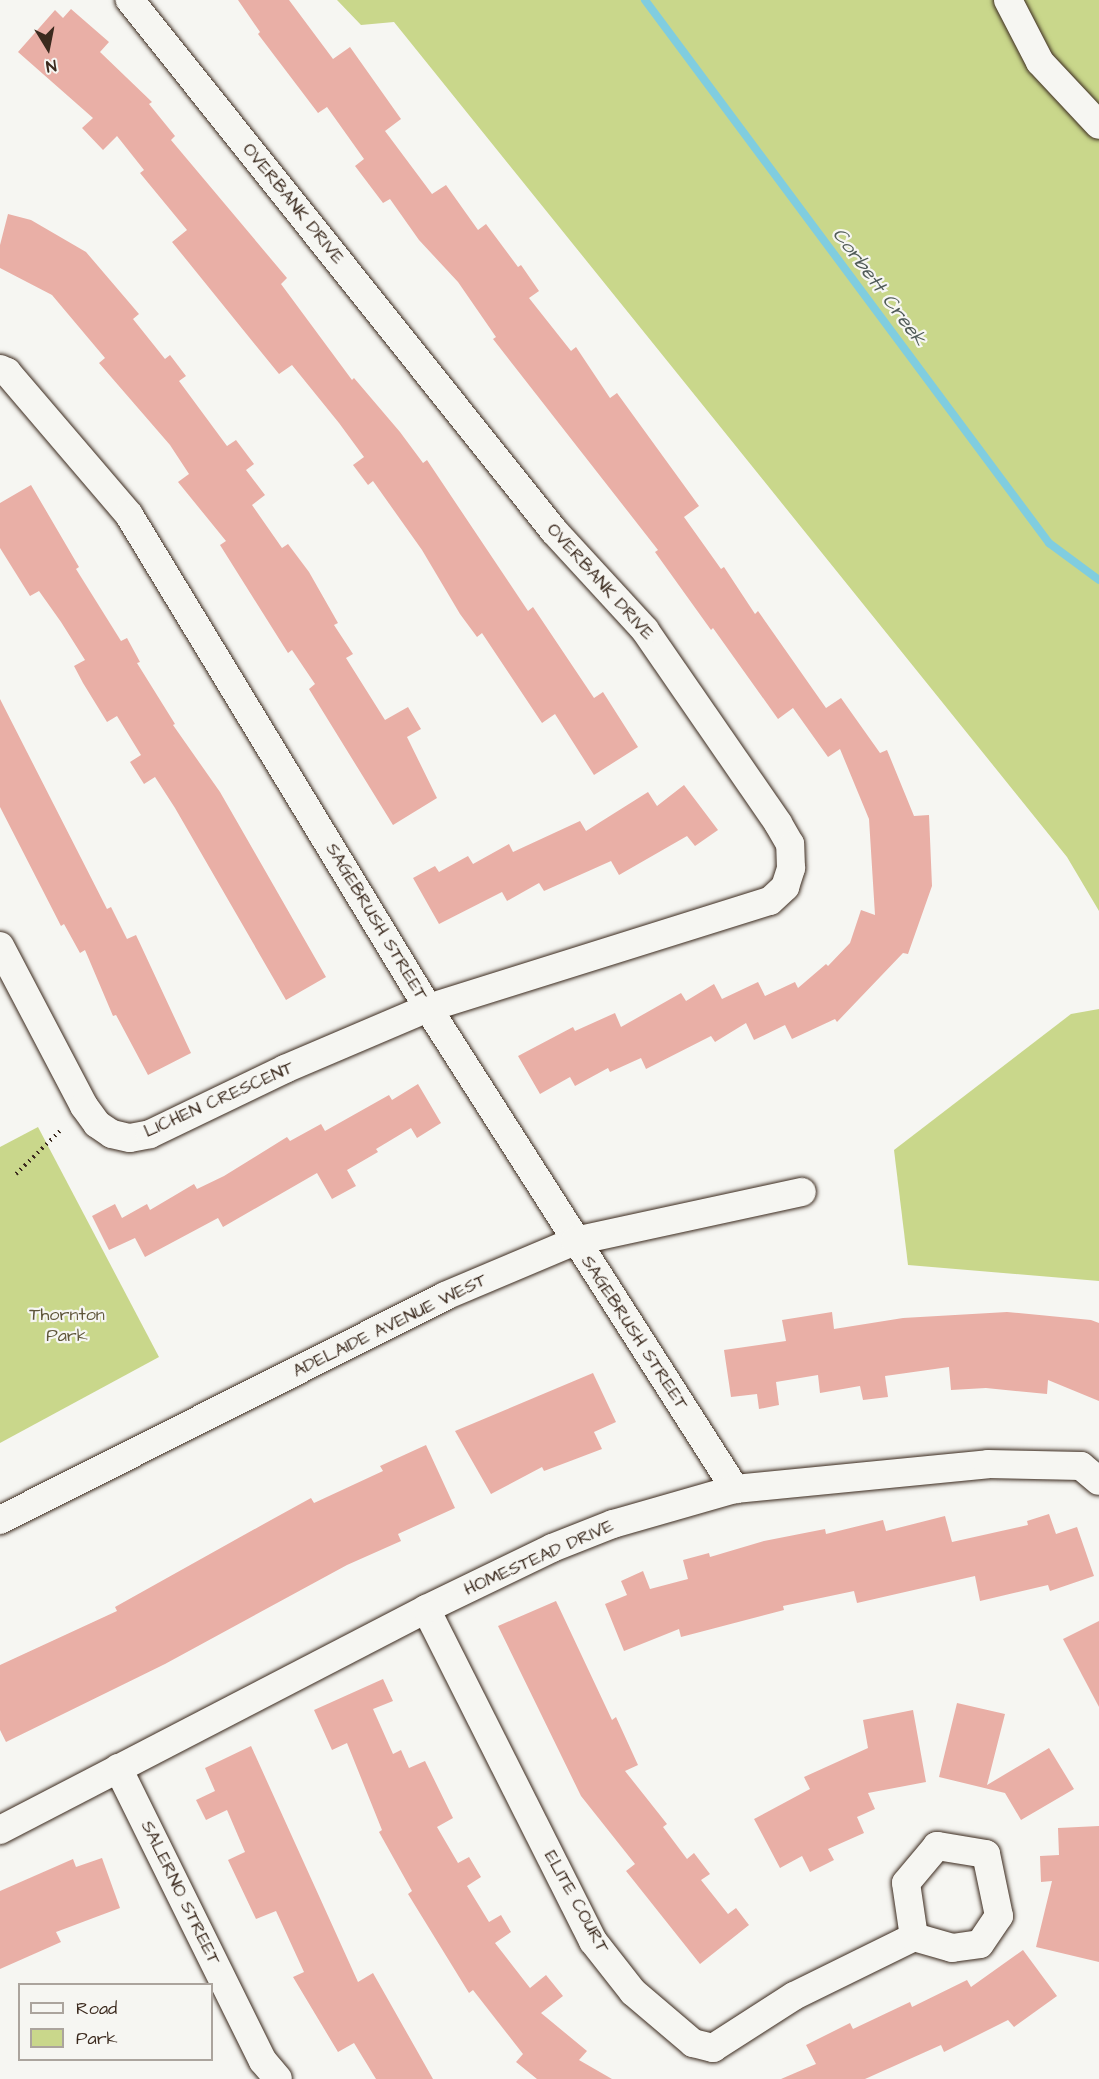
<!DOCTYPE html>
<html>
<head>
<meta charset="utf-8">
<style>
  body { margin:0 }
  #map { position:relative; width:1099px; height:2079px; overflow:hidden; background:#f6f6f2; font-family:"Architects Daughter",sans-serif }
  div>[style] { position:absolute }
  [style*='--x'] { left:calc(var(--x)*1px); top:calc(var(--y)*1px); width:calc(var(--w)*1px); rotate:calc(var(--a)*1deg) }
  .green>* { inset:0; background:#c9d78b }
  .stream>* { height:8px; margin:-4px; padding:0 4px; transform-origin:4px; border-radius:4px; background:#80cddf }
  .building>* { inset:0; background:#e9afa6 }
  .path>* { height:4px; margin-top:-2px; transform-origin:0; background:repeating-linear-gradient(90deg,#3b2a1e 0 1.5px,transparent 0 6px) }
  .roads { filter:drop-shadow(0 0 2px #3b2a1e) drop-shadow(0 0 2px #3b2a1e) }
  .minor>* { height:28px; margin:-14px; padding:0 14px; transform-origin:14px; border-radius:14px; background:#f6f6f2 }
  span { translate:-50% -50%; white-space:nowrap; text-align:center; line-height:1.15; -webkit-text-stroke:4.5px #f6f6f2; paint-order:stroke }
  .street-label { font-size:18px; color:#3b2a1e }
  .park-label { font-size:18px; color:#5e5539 }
  .water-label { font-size:20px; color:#505b58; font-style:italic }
  .legend { position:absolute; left:18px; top:1983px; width:195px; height:78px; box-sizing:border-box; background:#f6f6f2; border:2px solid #aba49d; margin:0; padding:8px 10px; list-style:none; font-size:18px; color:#3b2a1e }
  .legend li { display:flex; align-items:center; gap:12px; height:30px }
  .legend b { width:30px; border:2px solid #aba49d }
  .north { position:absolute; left:18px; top:18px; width:60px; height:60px; -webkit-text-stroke:4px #f6f6f2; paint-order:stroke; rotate:170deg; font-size:16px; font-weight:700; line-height:24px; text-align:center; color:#3b2a1e }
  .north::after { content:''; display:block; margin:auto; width:21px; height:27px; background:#3b2a1e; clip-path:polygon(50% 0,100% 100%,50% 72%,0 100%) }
</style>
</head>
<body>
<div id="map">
  <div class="green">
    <div style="clip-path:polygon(337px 0,1099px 0,1099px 911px,1067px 857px,394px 22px,361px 25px)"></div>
    <div style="clip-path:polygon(1099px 1009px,1099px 1281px,908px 1265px,894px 1150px,1071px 1014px)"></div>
    <div style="clip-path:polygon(38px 1127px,159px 1357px,0 1443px,0 1147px)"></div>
  </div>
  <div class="stream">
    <div style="--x:645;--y:0;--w:677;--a:53.35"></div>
    <div style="--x:1049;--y:543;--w:62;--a:36.5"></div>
  </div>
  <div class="building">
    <div style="clip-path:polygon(238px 0,289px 0,333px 59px,350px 47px,401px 119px,385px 131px,432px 194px,446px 185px,478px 230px,486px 224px,518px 267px,521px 265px,539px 291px,529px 298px,571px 351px,576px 347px,610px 398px,617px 393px,699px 506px,684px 517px,721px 569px,724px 567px,755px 614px,758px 611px,826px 708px,841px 698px,880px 753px,887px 750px,914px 816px,929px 815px,932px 886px,908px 954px,903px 953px,837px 1022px,835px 1019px,792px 1039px,785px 1025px,754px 1040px,746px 1023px,715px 1042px,711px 1036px,646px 1069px,641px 1058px,610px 1072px,608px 1068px,575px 1086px,570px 1077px,540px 1094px,518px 1056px,573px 1027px,575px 1031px,615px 1013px,621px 1027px,681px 993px,686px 1001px,714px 984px,722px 999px,758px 982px,765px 996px,795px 982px,798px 988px,826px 964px,828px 966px,850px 943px,861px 910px,875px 915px,869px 819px,840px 749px,828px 757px,793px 708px,778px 719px,713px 628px,711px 630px,655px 552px,658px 550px,493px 339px,496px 337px,458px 282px,419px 240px,390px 199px,383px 203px,355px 166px,364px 159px,327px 107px,318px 113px,258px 34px,260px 32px)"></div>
    <div style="clip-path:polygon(71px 9px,109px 42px,100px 52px,152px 102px,149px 104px,175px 136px,171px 140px,287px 278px,281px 284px,352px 380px,354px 378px,400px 432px,423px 463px,427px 460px,528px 611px,533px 607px,594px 698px,603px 692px,638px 747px,594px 775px,555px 714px,542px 723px,482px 633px,477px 637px,460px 614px,422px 550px,373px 481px,368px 485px,353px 465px,364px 457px,339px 423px,292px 365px,279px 374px,172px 242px,187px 230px,140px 173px,144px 170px,117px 136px,103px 150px,82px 128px,93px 118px,18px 52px,55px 10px,63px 18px)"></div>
    <div style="clip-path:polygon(8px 214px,31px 220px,86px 252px,139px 314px,133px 319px,165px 359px,170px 355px,186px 376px,179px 381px,227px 446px,236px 440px,254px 464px,246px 470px,265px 495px,252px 505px,282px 548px,288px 544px,309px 572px,338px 623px,334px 625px,353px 654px,346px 658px,385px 720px,408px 707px,421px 729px,407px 737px,437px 798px,393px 825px,309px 689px,315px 684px,292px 650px,288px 653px,220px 545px,226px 541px,178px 482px,189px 474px,170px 445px,99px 363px,105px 358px,52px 295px,0 268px,0 245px)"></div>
    <div style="clip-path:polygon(31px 485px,79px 567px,76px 569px,121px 641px,127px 638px,140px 662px,137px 663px,175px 724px,173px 725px,220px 792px,326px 977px,286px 1000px,175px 808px,155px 777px,144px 784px,130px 762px,141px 755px,117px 716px,107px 722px,83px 683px,74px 666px,85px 660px,61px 622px,39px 591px,30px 596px,0 548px,0 503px)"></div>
    <div style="clip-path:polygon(0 699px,107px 909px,111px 907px,127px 939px,136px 935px,191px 1053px,148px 1075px,116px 1015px,113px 1016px,85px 950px,80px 953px,64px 924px,61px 926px,0 807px)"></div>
    <div style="clip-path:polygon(684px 785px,718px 830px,695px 846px,687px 836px,619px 875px,611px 861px,544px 891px,539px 883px,507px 901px,502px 892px,439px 924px,413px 878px,435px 866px,439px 872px,468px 856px,473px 864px,509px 844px,513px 852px,580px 821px,586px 831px,648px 792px,657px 806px)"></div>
    <div style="clip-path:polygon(418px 1084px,441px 1123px,417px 1138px,411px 1128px,376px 1149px,378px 1152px,347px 1170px,356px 1186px,332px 1199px,317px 1173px,223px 1227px,218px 1218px,145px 1257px,135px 1238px,109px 1250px,92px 1216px,115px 1204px,122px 1218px,147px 1204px,150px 1210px,194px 1184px,197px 1189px,224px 1176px,287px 1137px,290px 1141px,321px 1124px,325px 1131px,389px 1095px,392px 1100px)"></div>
    <div style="clip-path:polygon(832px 1312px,834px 1329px,903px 1318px,1007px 1312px,1091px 1320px,1099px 1323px,1099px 1401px,1048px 1380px,1047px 1394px,986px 1388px,951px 1390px,949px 1367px,885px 1376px,888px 1397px,863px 1400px,860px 1386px,820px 1393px,818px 1375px,776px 1382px,779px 1405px,759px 1409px,757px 1394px,731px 1397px,724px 1350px,786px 1341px,782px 1320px)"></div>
    <div style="clip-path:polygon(593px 1373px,616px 1422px,594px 1432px,602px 1449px,544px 1471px,542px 1467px,491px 1494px,455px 1431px)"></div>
    <div style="clip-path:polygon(426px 1445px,455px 1508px,398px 1534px,401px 1541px,347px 1565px,165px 1664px,6px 1742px,0 1730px,0 1665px,117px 1611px,115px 1607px,271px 1520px,311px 1498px,314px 1503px,383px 1471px,380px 1466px)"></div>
    <div style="clip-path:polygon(1049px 1514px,1056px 1534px,1077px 1527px,1094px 1576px,1050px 1591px,1048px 1585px,980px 1601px,975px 1576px,857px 1603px,854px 1591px,783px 1606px,784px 1610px,681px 1637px,679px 1629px,624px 1651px,605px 1604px,627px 1595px,621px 1581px,643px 1571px,650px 1589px,688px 1579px,683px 1560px,709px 1553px,710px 1557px,764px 1541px,825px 1529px,826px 1534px,883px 1520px,886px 1531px,945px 1516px,952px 1542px,1028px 1525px,1027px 1521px)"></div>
    <div style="clip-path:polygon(556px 1601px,612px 1720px,616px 1717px,638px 1765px,625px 1771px,667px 1824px,663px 1827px,687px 1859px,694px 1853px,710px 1874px,701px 1880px,728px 1914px,736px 1908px,749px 1925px,700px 1964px,626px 1871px,635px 1864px,581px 1796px,498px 1626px)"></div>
    <div style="clip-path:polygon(1099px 1621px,1099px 1707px,1063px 1639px)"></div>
    <div style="clip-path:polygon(383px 1679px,393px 1701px,373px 1709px,393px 1754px,401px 1750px,409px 1768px,425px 1761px,453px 1818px,437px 1827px,458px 1863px,469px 1857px,481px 1877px,467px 1886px,489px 1922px,501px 1915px,511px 1932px,495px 1943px,530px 1988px,546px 1975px,563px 1996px,541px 2013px,587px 2051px,579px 2060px,612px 2079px,537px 2079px,516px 2062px,523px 2054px,473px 1990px,469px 1993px,408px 1894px,412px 1891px,379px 1832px,382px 1830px,347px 1743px,332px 1750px,314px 1710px)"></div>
    <div style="clip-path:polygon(957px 1703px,1005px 1714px,987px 1785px,1049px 1748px,1074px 1789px,1021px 1820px,1005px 1793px,939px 1777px)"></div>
    <div style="clip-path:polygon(913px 1710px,926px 1782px,868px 1793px,875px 1809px,857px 1817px,864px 1833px,828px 1849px,834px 1860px,810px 1872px,802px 1856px,780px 1868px,754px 1819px,810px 1789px,804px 1777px,868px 1748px,863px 1720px)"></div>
    <div style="clip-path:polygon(251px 1746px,358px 1982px,373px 1973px,433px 2079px,376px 2079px,354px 2043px,338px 2052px,293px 1977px,304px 1972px,276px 1911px,256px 1919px,228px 1860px,245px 1852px,227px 1810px,206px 1820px,196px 1800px,215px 1791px,205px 1768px)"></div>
    <div style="clip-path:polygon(1099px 1826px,1099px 1962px,1036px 1947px,1052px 1881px,1041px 1882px,1040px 1856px,1059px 1855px,1058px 1828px)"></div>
    <div style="clip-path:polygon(102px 1858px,120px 1908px,56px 1932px,61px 1942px,0 1969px,0 1891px,73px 1859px,76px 1867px)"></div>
    <div style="clip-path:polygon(1023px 1950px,1057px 1996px,1014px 2027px,1008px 2020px,944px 2052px,941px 2045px,865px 2079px,781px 2079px,816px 2064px,806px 2045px,850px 2023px,853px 2029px,910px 2002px,912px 2007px,967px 1980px,971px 1987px)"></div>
  </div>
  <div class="path">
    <div style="--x:16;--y:1174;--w:63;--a:-44.4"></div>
  </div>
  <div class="roads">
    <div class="minor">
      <div style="--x:1008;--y:0;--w:70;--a:62.7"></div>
      <div style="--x:1040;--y:62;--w:86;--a:46.9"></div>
      <div style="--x:0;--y:369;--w:8;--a:23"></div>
      <div style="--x:7;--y:372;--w:188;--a:49.5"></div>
      <div style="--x:129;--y:515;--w:577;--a:58.76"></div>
      <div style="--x:428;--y:1008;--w:571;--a:57.45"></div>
      <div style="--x:0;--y:946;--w:181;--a:62.3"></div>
      <div style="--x:84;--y:1106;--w:22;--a:54"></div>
      <div style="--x:97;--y:1124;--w:18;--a:34"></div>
      <div style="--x:112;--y:1134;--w:18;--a:13"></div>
      <div style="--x:130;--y:1138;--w:20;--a:-11"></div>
      <div style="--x:150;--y:1134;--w:150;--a:-25.7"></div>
      <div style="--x:285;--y:1069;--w:155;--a:-23.1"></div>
      <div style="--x:428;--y:1008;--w:358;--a:-17.4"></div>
      <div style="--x:770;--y:901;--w:21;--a:-43"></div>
      <div style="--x:785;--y:887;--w:20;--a:-72"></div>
      <div style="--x:791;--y:868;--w:24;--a:-92"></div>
      <div style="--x:790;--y:844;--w:24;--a:-120"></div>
      <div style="--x:778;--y:823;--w:234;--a:-124.6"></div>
      <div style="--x:645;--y:630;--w:134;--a:-132.6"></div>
      <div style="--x:554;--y:531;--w:680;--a:-128.61"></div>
      <div style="--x:0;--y:1520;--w:498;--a:-26.7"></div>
      <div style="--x:445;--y:1296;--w:141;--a:-22.9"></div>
      <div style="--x:575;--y:1241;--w:232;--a:-12.2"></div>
      <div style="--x:426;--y:1609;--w:372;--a:63.3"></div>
      <div style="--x:593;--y:1941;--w:65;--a:51.9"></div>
      <div style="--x:633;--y:1992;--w:79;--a:40.4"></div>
      <div style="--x:693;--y:2043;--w:21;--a:14"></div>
      <div style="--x:713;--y:2048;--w:96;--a:-32.7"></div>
      <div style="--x:794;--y:1996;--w:134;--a:-26.2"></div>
      <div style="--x:914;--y:1937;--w:40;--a:16"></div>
      <div style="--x:952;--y:1948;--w:28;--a:-8"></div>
      <div style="--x:980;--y:1944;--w:34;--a:-56"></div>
      <div style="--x:999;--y:1916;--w:63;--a:-101.8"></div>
      <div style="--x:986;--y:1854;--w:50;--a:-170.7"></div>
      <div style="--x:937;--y:1846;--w:48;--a:130"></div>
      <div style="--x:906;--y:1883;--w:55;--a:81.6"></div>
      <div style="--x:118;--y:1768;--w:327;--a:63.7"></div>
      <div style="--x:263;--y:2061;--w:23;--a:50"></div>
      <div style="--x:0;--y:1830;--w:480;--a:-27.4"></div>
      <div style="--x:426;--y:1609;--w:140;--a:-25.8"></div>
      <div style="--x:552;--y:1548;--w:66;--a:-21.5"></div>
      <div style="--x:613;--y:1524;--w:127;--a:-16"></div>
      <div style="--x:735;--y:1489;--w:254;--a:-5.6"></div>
      <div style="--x:988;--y:1464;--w:93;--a:1.2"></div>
      <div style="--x:1081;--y:1466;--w:23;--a:40"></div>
    </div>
  </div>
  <div class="street-label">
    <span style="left:293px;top:204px;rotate:51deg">OVERBANK DRIVE</span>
    <span style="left:600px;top:582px;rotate:48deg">OVERBANK DRIVE</span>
    <span style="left:376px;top:922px;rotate:59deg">SAGEBRUSH STREET</span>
    <span style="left:219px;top:1100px;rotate:-24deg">LICHEN CRESCENT</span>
    <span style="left:390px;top:1326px;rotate:-26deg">ADELAIDE AVENUE WEST</span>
    <span style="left:634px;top:1333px;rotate:57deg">SAGEBRUSH STREET</span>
    <span style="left:539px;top:1558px;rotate:-24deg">HOMESTEAD DRIVE</span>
    <span style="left:180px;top:1893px;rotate:64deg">SALERNO STREET</span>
    <span style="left:576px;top:1902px;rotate:61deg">ELITE COURT</span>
  </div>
  <div class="park-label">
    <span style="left:67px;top:1326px">Thornton<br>Park</span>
  </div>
  <div class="water-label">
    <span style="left:879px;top:287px;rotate:53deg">Corbett Creek</span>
  </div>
  <ul class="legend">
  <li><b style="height:8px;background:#f6f6f2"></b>Road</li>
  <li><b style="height:16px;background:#c9d78b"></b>Park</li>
  </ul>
  <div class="north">N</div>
</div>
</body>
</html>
